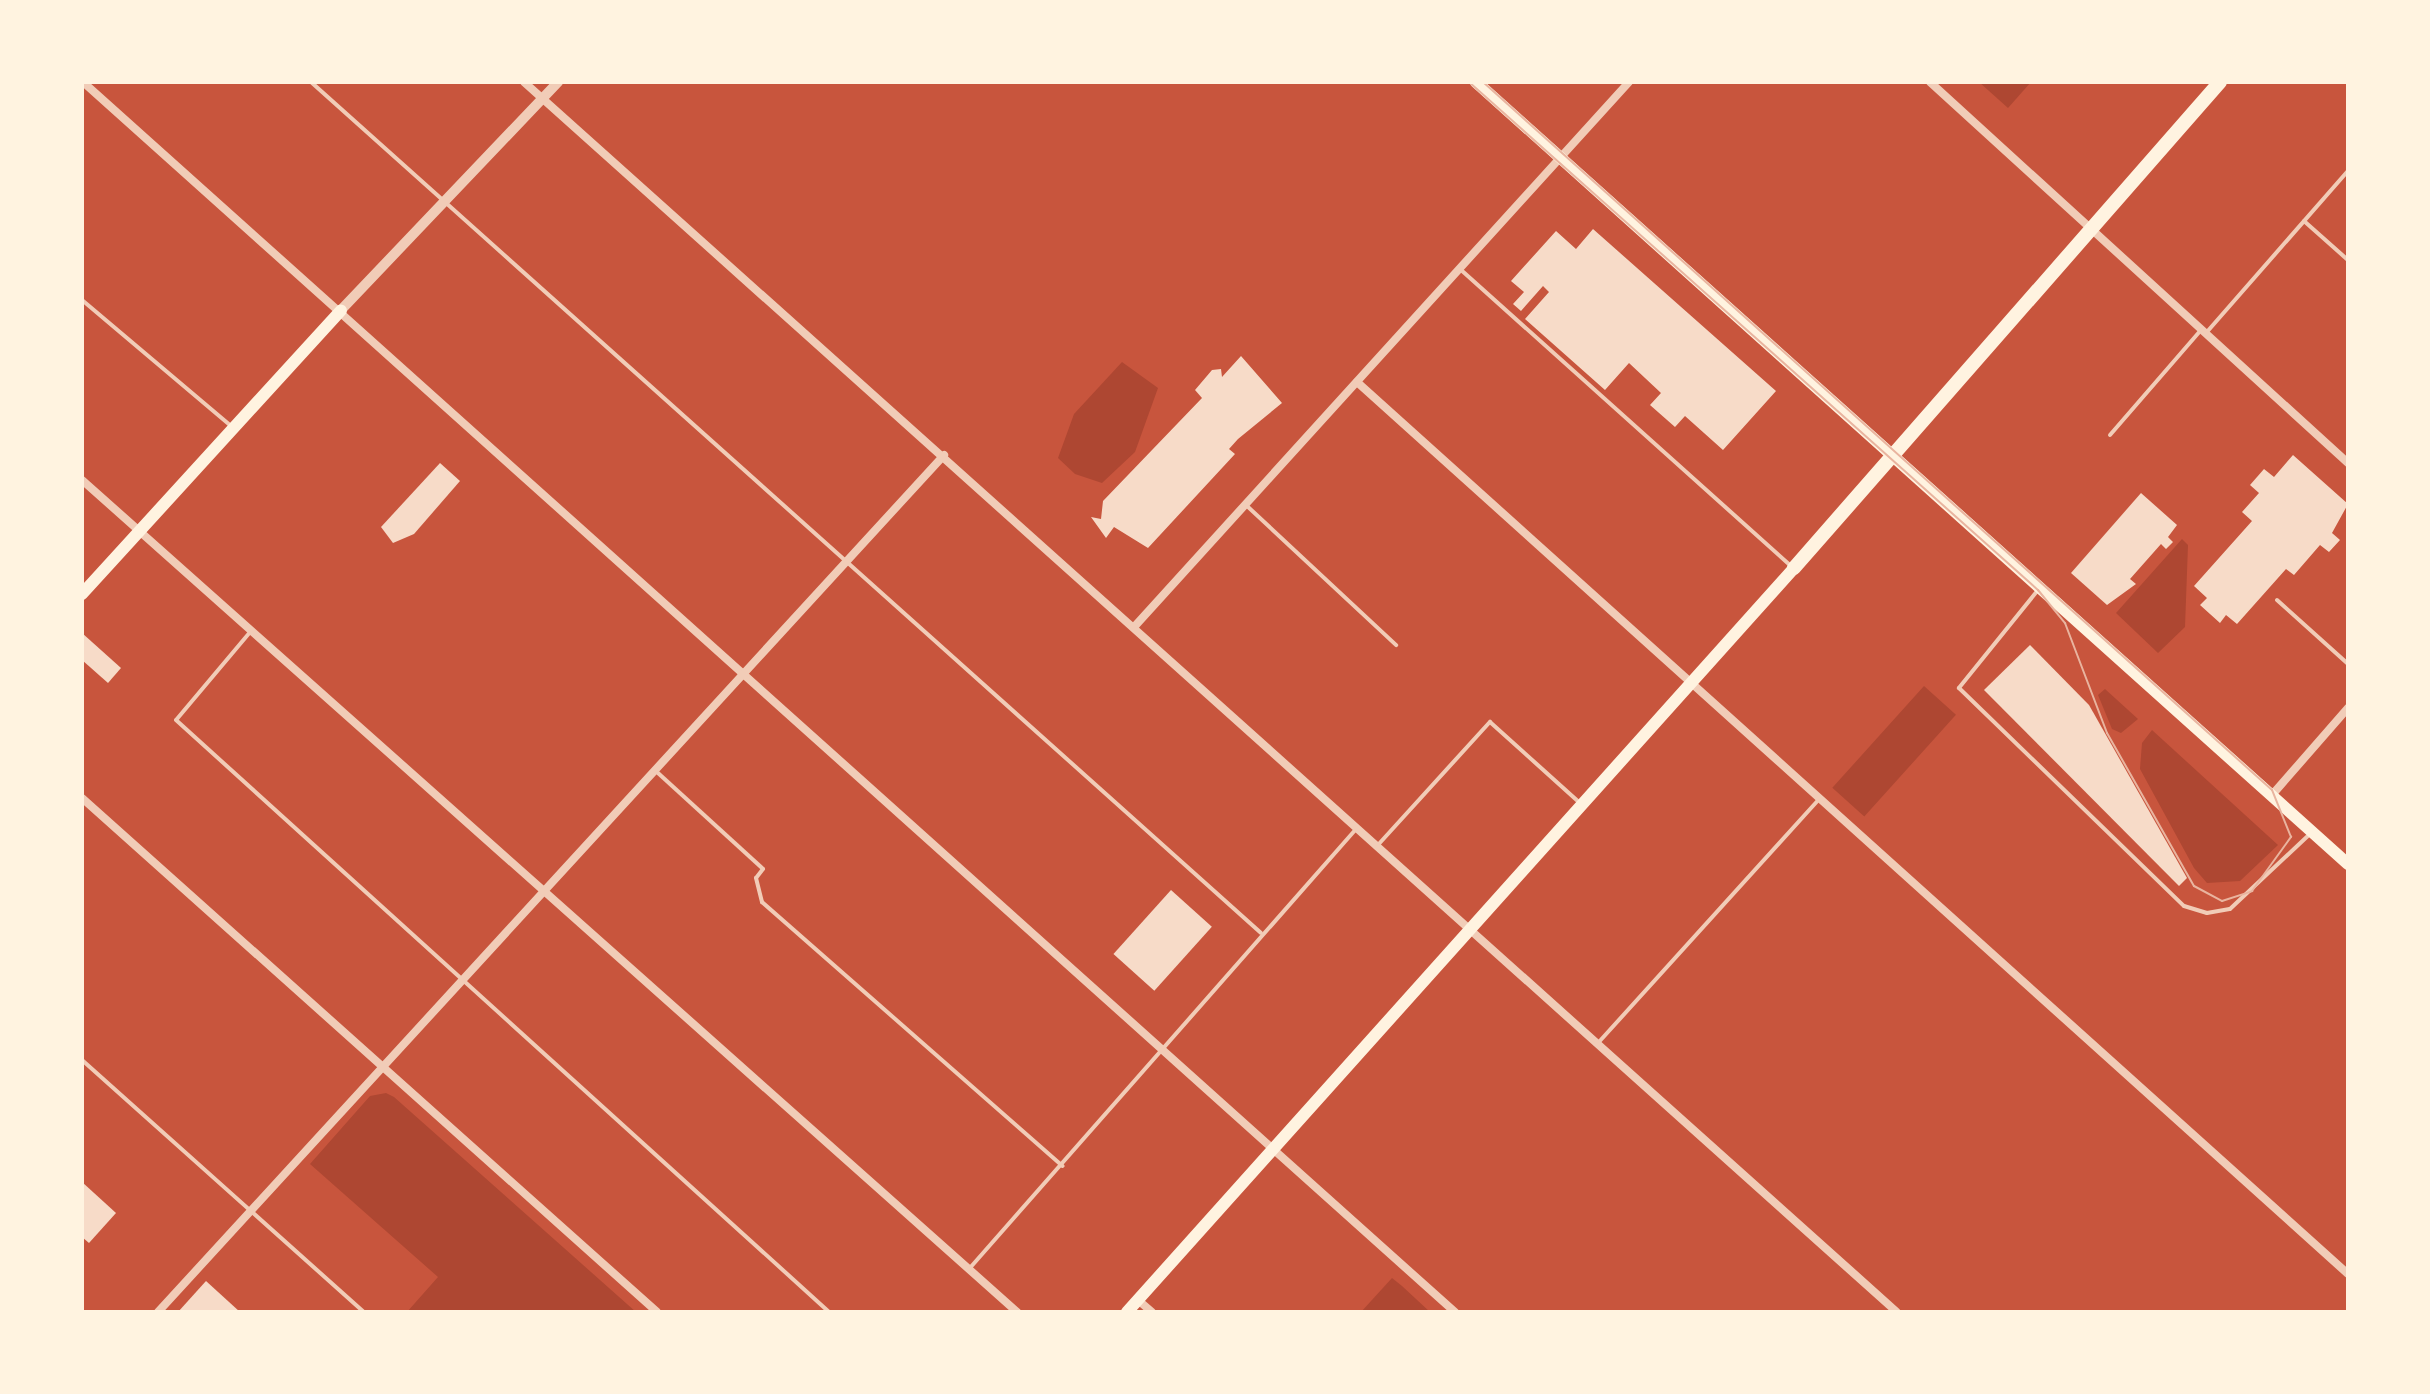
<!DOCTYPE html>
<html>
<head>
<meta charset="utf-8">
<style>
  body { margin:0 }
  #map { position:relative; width:2430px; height:1394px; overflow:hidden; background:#c8553d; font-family:Ubuntu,sans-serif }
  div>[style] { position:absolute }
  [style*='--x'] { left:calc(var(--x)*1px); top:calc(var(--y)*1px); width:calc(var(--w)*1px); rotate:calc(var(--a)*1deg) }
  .green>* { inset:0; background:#ae4732; transform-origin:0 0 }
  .building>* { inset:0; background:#f7dbc8; transform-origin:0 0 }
  .service>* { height:4px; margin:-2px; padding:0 2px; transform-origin:2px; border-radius:2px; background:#f1ccb7 }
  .minor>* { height:8px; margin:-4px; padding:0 4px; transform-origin:4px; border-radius:4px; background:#f1ccb7 }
  .tertiary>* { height:10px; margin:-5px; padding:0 5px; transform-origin:5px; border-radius:5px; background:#f1ccb7 }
  .secondary>* { height:12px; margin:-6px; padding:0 6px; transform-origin:6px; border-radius:6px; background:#fff3e0 }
  .primary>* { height:14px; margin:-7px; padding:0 7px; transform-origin:7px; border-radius:7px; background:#fff3e0 }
  .tram>* { height:2px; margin:-1px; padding:0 1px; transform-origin:1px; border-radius:1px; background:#e9b49f }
  span { translate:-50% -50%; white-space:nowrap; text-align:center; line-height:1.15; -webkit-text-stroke:6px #fff3e0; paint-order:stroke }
  .frame { position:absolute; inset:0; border:84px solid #fff3e0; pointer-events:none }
</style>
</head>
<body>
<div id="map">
  <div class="green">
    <div style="clip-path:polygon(1979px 82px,2031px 82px,2008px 108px)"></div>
    <div style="clip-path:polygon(1122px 362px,1158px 388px,1135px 452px,1102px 483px,1075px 474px,1058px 458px,1074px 414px)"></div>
    <div style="clip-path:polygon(2182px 539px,2188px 545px,2185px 627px,2158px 653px,2116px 613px)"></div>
    <div style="left:1924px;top:686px;width:43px;height:137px;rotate:42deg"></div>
    <div style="clip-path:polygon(2105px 689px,2138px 719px,2121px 733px,2112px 729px,2098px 695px)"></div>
    <div style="clip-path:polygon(2152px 730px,2278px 845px,2240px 881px,2207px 883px,2194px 868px,2140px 769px,2142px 743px)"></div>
    <div style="clip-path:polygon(386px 1093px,394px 1097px,636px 1312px,407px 1312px,438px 1277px,310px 1164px,370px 1096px)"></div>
    <div style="clip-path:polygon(1392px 1278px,1402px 1286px,1430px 1312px,1361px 1312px)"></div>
  </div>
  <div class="building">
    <div style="clip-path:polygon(1593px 229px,1776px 391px,1723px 450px,1685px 416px,1675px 427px,1650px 405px,1661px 393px,1629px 363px,1605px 390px,1525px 319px,1549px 292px,1543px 286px,1521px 311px,1513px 304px,1524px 292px,1511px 281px,1556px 231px,1576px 249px)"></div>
    <div style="clip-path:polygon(1241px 356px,1282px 403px,1238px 439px,1229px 449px,1235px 454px,1148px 548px,1114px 527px,1106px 538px,1091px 517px,1101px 519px,1103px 501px,1202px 398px,1195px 390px,1212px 370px,1221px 369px,1222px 377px)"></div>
    <div style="clip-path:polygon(2293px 455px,2348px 504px,2332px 533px,2340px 540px,2329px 552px,2320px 545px,2294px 575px,2286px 569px,2237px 624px,2226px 615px,2220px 623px,2200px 605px,2207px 598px,2194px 586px,2252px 521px,2242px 512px,2259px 493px,2250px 485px,2264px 469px,2274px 477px)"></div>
    <div style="clip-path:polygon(440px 463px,460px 481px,414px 534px,393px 543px,381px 527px)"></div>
    <div style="clip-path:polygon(2141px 493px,2177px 525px,2168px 537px,2173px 542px,2166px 549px,2161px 544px,2130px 579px,2136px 584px,2107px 605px,2071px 573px)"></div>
    <div style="clip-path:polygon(82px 633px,121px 668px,108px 683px,82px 660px)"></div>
    <div style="clip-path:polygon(2030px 645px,2089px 705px,2187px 878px,2179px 886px,1984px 690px)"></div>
    <div style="left:1171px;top:890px;width:55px;height:86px;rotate:42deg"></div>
    <div style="clip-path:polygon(82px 1182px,116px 1213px,89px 1243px,82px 1237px)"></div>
    <div style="clip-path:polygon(206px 1281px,240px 1312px,178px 1312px)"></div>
  </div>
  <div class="service">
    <div style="--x:311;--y:82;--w:1275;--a:41.85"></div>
    <div style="--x:2304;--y:221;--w:59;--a:41.6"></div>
    <div style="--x:1460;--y:269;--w:445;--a:41.9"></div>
    <div style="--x:82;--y:300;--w:194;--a:40.2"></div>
    <div style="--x:2206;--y:333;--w:215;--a:-48.8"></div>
    <div style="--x:2110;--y:435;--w:138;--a:-49.1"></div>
    <div style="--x:1247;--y:506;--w:204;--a:43"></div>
    <div style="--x:2038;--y:590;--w:126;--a:128.9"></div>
    <div style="--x:1959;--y:688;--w:313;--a:44.1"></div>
    <div style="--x:2184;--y:906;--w:24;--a:17"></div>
    <div style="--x:2207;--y:913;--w:23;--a:-10"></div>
    <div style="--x:2230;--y:909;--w:110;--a:-43.2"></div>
    <div style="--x:2277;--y:600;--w:96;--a:42"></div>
    <div style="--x:251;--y:631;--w:116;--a:130.1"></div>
    <div style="--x:176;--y:720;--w:881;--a:42.19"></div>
    <div style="--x:658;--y:773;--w:142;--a:42.4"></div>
    <div style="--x:763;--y:869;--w:11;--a:128"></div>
    <div style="--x:756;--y:878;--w:25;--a:76"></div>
    <div style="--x:762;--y:902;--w:400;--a:41.3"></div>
    <div style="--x:1377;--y:846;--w:168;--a:-47.7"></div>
    <div style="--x:1490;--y:722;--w:121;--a:42"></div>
    <div style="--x:1598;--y:1043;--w:329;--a:-47.8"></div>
    <div style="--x:82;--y:1060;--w:378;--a:41.8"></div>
    <div style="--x:969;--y:1269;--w:587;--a:-48.66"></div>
  </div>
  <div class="minor">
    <div style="--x:83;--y:82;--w:1843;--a:41.88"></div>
    <div style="--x:524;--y:82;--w:1843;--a:41.86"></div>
    <div style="--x:1930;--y:82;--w:566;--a:42.35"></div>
    <div style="--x:1357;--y:382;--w:1333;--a:41.99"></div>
    <div style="--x:82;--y:480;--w:1252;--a:41.66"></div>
    <div style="--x:1135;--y:626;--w:735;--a:-47.76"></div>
    <div style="--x:2272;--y:795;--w:116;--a:-48.9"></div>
    <div style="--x:82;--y:798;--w:771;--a:41.79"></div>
    <div style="--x:1138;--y:1300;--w:18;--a:41"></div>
    <div style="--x:158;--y:1312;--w:1163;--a:-47.47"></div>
  </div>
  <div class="tertiary">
    <div style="--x:341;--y:310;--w:315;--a:-46.4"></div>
  </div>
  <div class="secondary">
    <div style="--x:1476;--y:82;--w:1171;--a:41.89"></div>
    <div style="--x:82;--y:594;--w:384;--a:-47.6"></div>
    <div style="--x:1127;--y:1312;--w:999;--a:-48.12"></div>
  </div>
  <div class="primary">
    <div style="--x:1794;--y:568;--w:646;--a:-48.76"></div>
  </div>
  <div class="tram">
    <div style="--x:1469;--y:82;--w:763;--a:41.76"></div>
    <div style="--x:2038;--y:590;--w:43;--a:50.7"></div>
    <div style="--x:2065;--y:623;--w:118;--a:69.1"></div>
    <div style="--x:2107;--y:733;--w:176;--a:60.4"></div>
    <div style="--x:2194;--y:886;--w:32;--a:28"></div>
    <div style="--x:2222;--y:901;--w:32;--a:-18"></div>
    <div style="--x:2252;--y:891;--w:67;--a:-54.2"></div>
    <div style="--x:2291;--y:837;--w:51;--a:-112"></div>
    <div style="--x:2272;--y:790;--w:1060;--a:-138.1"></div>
  </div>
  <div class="frame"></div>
</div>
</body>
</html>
